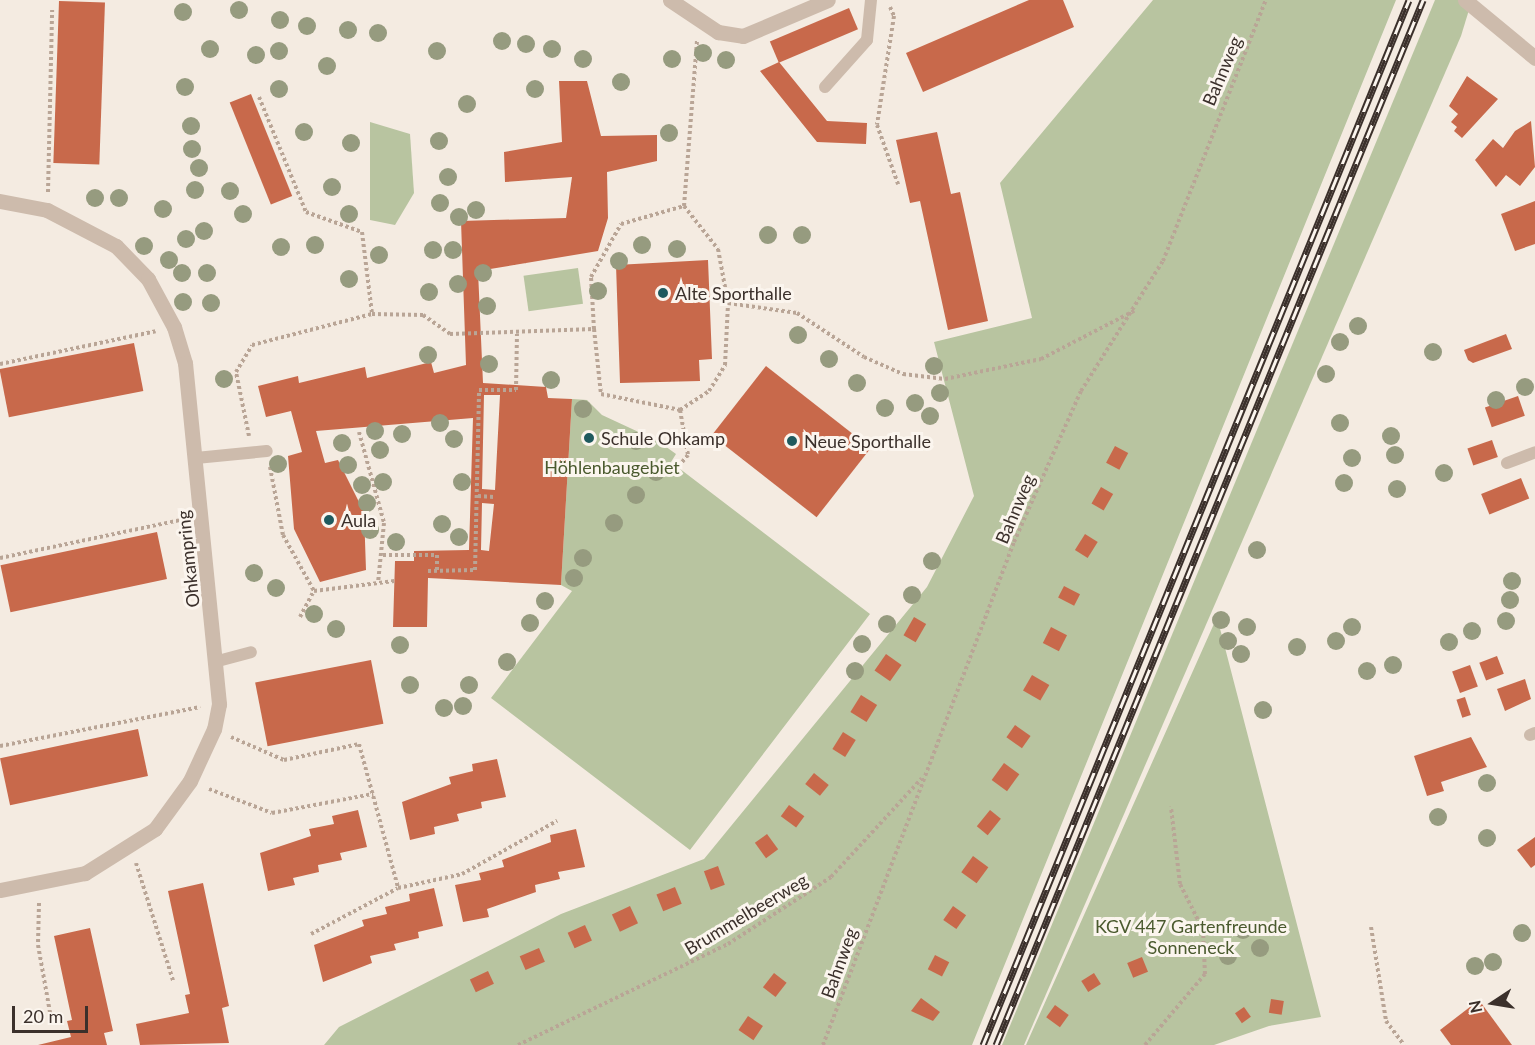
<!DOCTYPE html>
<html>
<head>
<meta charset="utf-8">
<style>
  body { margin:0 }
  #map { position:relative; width:1535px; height:1045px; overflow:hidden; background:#f4ebe1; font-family:Lato,sans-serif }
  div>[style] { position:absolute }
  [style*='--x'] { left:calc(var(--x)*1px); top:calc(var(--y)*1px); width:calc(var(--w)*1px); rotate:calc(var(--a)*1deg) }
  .green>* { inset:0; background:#b8c4a0; transform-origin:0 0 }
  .building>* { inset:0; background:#c8694b; transform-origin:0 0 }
  .path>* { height:4px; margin-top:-2px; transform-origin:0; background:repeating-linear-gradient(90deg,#b9a596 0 3px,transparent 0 6px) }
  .service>* { height:12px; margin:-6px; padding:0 6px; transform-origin:6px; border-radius:6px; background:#cdbbac }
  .minor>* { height:15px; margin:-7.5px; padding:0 7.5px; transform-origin:7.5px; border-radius:7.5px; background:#cdbbac }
  .tertiary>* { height:15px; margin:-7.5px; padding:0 7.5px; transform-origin:7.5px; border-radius:7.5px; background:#cdbbac }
  .rail>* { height:7px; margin-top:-3.5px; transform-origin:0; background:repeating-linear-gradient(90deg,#fbf5ee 0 14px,#3b302b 0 28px); box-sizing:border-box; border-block:2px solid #3b302b }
  .trees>* { width:18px; height:18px; margin:-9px; border-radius:50%; background:#969b7f }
  .dots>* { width:16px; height:16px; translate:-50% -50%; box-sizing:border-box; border:3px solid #fbf5ee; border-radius:50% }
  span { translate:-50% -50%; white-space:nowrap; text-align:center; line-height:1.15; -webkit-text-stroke:6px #fbf5ee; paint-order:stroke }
  .street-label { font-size:18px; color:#3b302b }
  .poi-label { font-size:18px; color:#3b302b }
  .left { translate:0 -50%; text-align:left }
  .park-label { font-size:18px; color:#4a5a2e }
  .north { position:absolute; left:1463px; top:973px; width:60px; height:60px; -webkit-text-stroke:4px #fbf5ee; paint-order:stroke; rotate:258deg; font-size:16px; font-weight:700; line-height:24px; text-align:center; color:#3b302b }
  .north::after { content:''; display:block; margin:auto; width:21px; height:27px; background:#3b302b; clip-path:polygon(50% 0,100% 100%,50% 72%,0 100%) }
  .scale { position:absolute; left:12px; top:1006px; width:76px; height:27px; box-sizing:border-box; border:3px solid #3b302b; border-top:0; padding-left:8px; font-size:18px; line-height:21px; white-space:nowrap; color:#3b302b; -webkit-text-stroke:4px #fbf5ee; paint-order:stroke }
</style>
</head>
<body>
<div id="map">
  <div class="green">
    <div style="clip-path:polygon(1153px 0,1396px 0,972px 1045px,324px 1045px,339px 1027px,561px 914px,704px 859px,927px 587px,974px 496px,934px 342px,1032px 318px,1000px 183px)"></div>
    <div style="clip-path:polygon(1435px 0,1472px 0,1461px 36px,1024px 1045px,1002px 1045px)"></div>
    <div style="clip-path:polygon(370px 122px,410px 134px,414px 193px,395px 225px,370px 220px)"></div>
    <div style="left:578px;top:268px;width:36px;height:55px;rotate:82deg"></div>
    <div style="clip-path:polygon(572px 399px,587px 400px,602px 415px,658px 441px,676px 454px,671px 462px,870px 614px,690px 850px,491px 698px,572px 591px,561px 585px)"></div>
    <div style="clip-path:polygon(1217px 617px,1321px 1017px,1269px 1026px,1214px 1045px,1026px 1045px)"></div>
  </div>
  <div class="building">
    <div style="clip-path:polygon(1029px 0,1063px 0,1074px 27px,923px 92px,906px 53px)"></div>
    <div style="left:59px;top:1px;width:46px;height:162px;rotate:2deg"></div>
    <div style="left:849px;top:8px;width:23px;height:86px;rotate:67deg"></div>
    <div style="clip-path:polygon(779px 62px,827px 121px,867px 123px,866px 144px,817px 142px,760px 71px)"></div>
    <div style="clip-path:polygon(1467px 76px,1498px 99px,1462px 138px,1454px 131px,1457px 127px,1451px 122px,1458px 114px,1449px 106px)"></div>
    <div style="clip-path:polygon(evenodd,559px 81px,587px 81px,601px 136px,657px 135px,657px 161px,607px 172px,608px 218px,598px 251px,478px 271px,483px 383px,546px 387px,548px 398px,572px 399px,561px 585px,428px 578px,427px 627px,393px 627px,395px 561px,414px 561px,414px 551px,469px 550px,473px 418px,316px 431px,325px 463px,338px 460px,364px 512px,366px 570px,320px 582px,294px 529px,288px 456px,302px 452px,291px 411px,266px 417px,258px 386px,298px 376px,299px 383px,365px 367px,367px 378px,431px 362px,434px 373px,466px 365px,461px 221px,566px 218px,572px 177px,505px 182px,504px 152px,562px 142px,559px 81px,484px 395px,500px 395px,495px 490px,482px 489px,484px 395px,559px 81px,482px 503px,494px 504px,489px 551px,481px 550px,482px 503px)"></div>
    <div style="left:251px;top:94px;width:110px;height:23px;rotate:68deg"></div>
    <div style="clip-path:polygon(1531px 121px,1535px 167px,1520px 186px,1506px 175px,1496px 187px,1475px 160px,1493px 139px,1503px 148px,1515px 131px)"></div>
    <div style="clip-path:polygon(937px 132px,951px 194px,960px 192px,988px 321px,948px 330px,920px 201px,910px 203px,896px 140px)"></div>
    <div style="clip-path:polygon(1535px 201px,1535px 244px,1515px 251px,1501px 214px)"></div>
    <div style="clip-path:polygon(708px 260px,712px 359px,699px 360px,700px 381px,620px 383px,616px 265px)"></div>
    <div style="clip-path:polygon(1506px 334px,1512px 349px,1473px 363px,1468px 360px,1464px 350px)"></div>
    <div style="left:134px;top:343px;width:49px;height:137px;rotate:79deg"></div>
    <div style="left:766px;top:366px;width:133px;height:88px;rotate:38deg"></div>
    <div style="left:1518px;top:396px;width:21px;height:35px;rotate:71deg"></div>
    <div style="left:1492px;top:440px;width:18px;height:26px;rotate:71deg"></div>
    <div style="left:1115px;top:446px;width:15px;height:19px;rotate:28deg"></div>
    <div style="left:1521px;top:478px;width:22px;height:43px;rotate:68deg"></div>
    <div style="left:1101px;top:487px;width:14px;height:19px;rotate:30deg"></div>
    <div style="left:157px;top:532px;width:48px;height:160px;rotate:78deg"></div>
    <div style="left:1085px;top:534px;width:15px;height:19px;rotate:32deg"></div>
    <div style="left:1064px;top:586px;width:18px;height:13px;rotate:27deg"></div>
    <div style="left:914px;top:617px;width:14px;height:21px;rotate:30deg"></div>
    <div style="left:1051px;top:627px;width:18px;height:18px;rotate:27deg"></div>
    <div style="left:886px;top:654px;width:19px;height:20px;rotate:35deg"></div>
    <div style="left:1497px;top:656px;width:19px;height:19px;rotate:69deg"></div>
    <div style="left:371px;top:660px;width:65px;height:118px;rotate:79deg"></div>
    <div style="left:1470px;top:665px;width:23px;height:19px;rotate:70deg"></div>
    <div style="left:1032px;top:675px;width:20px;height:18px;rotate:30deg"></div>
    <div style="clip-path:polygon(1525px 679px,1531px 699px,1505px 711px,1497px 689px)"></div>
    <div style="left:861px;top:695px;width:19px;height:20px;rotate:32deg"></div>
    <div style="left:1465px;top:697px;width:19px;height:9px;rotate:72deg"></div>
    <div style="left:1015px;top:725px;width:19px;height:15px;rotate:35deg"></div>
    <div style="left:138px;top:729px;width:48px;height:141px;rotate:78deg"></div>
    <div style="left:843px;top:732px;width:15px;height:20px;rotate:32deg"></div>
    <div style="clip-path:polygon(1471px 737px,1487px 767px,1441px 782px,1444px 791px,1427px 796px,1414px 756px)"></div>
    <div style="clip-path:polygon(497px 759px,506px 797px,481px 802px,482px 808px,457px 814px,459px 821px,434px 827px,435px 834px,410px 840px,402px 802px,451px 784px,449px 777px,473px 771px,472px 764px)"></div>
    <div style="left:1004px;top:763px;width:19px;height:21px;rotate:36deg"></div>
    <div style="left:814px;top:773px;width:19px;height:14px;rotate:39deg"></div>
    <div style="left:789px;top:805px;width:19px;height:14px;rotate:36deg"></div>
    <div style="clip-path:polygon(358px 810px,367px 847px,340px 853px,342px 860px,318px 865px,319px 872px,293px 878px,295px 885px,268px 891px,260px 853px,311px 836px,309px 829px,334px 824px,332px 816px)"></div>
    <div style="left:990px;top:810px;width:14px;height:21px;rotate:39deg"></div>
    <div style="clip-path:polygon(576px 829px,585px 867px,558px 872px,560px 879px,535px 885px,536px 892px,487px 909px,489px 917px,463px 922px,455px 885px,481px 880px,479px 873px,504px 867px,502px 860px,551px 842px,550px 835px)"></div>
    <div style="left:767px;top:834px;width:19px;height:15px;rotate:54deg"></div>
    <div style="clip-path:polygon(1535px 837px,1535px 865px,1531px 868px,1517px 850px)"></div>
    <div style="left:973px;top:856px;width:19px;height:20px;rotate:36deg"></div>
    <div style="left:718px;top:866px;width:20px;height:15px;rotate:70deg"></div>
    <div style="clip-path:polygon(203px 883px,229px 1006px,222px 1008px,229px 1043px,140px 1045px,136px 1024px,189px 1013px,185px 995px,190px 994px,168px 891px)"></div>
    <div style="left:675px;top:887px;width:18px;height:20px;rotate:68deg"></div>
    <div style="clip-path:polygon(434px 888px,443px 926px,418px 932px,419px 938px,394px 944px,396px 950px,370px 956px,372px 963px,323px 982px,314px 945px,364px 926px,362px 920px,387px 914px,385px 907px,410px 901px,409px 894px)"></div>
    <div style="left:630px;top:906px;width:19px;height:20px;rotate:65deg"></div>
    <div style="left:953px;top:906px;width:16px;height:17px;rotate:35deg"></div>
    <div style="left:585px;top:925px;width:17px;height:19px;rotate:66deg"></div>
    <div style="clip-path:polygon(90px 928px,113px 1031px,104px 1033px,107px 1045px,38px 1045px,71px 1037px,67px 1021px,72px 1020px,54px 936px)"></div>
    <div style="left:539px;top:948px;width:15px;height:21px;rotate:67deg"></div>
    <div style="left:935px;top:955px;width:16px;height:16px;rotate:27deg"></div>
    <div style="left:1142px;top:957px;width:16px;height:16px;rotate:68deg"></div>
    <div style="left:488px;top:971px;width:14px;height:20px;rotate:65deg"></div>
    <div style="left:774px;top:973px;width:16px;height:18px;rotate:38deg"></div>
    <div style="left:1094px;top:973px;width:13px;height:15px;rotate:58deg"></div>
    <div style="clip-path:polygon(921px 998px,940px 1012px,933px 1021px,911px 1011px)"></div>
    <div style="left:1271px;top:999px;width:13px;height:14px;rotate:9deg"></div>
    <div style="clip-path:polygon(1479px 1000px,1512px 1045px,1451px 1045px,1440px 1030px)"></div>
    <div style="left:1055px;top:1005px;width:17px;height:15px;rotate:36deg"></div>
    <div style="left:1244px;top:1007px;width:12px;height:11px;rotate:55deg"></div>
    <div style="left:748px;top:1016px;width:18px;height:17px;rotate:34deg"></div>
  </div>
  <div class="path">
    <div style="--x:890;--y:7;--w:10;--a:66"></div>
    <div style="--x:894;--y:16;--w:110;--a:98.9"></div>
    <div style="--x:877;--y:125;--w:63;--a:70.4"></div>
    <div style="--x:259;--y:97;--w:124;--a:67.8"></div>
    <div style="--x:306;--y:212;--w:59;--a:19.7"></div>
    <div style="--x:362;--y:232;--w:83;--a:83"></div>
    <div style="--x:48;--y:192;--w:182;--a:-88.7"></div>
    <div style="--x:684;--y:206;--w:167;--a:-85.5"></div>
    <div style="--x:594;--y:329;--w:52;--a:-93.3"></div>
    <div style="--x:591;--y:277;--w:61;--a:-60.5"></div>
    <div style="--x:621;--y:224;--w:66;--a:-15.9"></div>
    <div style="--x:684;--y:206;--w:55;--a:51.7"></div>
    <div style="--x:718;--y:249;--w:55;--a:79.5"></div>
    <div style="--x:0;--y:364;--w:159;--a:-11.9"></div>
    <div style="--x:680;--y:410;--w:35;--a:-33"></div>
    <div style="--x:709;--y:391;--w:31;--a:-58"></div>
    <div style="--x:725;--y:365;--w:62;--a:-87.2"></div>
    <div style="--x:728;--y:303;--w:70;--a:8.2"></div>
    <div style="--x:797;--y:313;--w:80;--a:33.3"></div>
    <div style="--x:864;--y:357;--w:43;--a:23.6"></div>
    <div style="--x:903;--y:374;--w:42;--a:6.8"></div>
    <div style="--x:945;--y:379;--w:98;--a:-11.8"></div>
    <div style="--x:1041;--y:359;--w:105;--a:-27.3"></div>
    <div style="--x:359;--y:432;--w:94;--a:74.6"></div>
    <div style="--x:384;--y:523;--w:60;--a:95.7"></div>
    <div style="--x:249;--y:436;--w:65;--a:-101.5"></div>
    <div style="--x:236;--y:372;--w:31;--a:-59"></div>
    <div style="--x:252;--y:345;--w:124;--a:-14.5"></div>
    <div style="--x:372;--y:314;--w:51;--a:1.1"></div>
    <div style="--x:423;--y:315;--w:33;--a:35"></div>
    <div style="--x:450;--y:334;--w:144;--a:-2"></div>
    <div style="--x:594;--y:329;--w:65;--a:83.9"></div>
    <div style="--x:601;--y:394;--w:81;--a:11.4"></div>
    <div style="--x:680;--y:410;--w:46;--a:79.9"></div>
    <div style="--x:688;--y:455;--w:16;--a:130"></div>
    <div style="--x:270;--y:467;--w:69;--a:79.2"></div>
    <div style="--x:283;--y:535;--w:64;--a:61"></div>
    <div style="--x:314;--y:591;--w:81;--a:-7.1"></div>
    <div style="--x:478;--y:496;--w:16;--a:4"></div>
    <div style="--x:383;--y:555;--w:54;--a:0"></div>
    <div style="--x:437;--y:555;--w:16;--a:90"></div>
    <div style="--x:0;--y:558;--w:185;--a:-11.9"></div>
    <div style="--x:428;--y:571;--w:47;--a:-1.2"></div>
    <div style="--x:475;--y:570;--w:180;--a:-88.7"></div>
    <div style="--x:479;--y:390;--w:37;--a:0"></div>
    <div style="--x:516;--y:390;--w:56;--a:-89"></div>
    <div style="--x:300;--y:617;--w:30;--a:-62"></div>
    <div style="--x:231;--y:737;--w:58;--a:23.5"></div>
    <div style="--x:284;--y:760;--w:77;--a:-12"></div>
    <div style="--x:359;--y:744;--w:149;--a:74.8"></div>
    <div style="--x:398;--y:888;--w:66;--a:-12.3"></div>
    <div style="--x:462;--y:874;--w:109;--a:-29.2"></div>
    <div style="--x:0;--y:746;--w:204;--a:-11"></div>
    <div style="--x:209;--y:789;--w:67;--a:20.9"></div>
    <div style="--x:272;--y:813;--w:103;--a:-10.7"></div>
    <div style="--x:136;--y:863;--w:123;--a:72.5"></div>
    <div style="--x:39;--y:903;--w:42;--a:91.4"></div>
    <div style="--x:38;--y:945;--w:74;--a:79.9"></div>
    <div style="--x:1371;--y:927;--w:95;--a:80.9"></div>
    <div style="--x:1386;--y:1021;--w:30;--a:53"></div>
    <div style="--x:311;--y:934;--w:98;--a:-27.9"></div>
    <div style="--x:518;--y:1045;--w:233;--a:-25.7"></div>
    <div style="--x:728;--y:944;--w:123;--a:-33"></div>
    <div style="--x:831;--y:877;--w:134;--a:-47.4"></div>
    <div style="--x:823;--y:1045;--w:538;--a:-69.21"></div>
    <div style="--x:1014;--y:542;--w:165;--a:-66.1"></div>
    <div style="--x:1081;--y:391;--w:154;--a:-57.8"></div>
    <div style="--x:1163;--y:261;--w:281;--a:-68.5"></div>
    <div style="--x:1145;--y:1045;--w:93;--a:-49.8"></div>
    <div style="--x:1205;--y:974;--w:44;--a:-92.6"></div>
    <div style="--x:1203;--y:930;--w:51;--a:-116.6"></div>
    <div style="--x:1180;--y:884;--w:78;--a:-96.7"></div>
  </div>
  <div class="service">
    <div style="--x:825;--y:87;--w:63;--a:-48.2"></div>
    <div style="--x:867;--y:40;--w:40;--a:-84.3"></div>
    <div style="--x:196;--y:458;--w:71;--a:-5.6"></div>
    <div style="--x:1507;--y:463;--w:30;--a:-21"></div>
    <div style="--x:218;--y:661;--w:34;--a:-15"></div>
    <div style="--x:1530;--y:735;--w:5;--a:-22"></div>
  </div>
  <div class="minor">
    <div style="--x:670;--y:0;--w:58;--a:33.7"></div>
    <div style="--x:718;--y:32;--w:25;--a:9"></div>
    <div style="--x:743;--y:36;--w:92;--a:-23"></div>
    <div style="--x:0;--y:201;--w:48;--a:10.8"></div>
    <div style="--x:47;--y:210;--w:78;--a:27.6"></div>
    <div style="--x:116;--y:246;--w:46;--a:45.9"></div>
    <div style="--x:148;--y:279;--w:55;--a:61.6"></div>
    <div style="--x:174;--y:327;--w:38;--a:73"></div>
    <div style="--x:185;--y:363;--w:343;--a:84.3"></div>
    <div style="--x:219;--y:704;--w:25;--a:101"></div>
    <div style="--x:214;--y:729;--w:57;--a:114.8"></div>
    <div style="--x:190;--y:781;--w:59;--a:126.1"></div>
    <div style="--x:155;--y:829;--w:83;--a:147.8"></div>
    <div style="--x:85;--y:873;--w:87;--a:168.7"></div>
  </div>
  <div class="tertiary">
    <div style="--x:1465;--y:0;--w:91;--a:39.6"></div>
  </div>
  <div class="rail">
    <div style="--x:983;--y:1045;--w:1128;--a:-67.82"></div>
    <div style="--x:996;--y:1045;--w:1129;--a:-67.77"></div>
  </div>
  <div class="trees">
    <div style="left:239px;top:10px"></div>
    <div style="left:183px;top:12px"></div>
    <div style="left:280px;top:20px"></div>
    <div style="left:307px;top:26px"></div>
    <div style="left:348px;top:30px"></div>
    <div style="left:378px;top:33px"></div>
    <div style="left:502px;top:41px"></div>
    <div style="left:526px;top:44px"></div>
    <div style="left:210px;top:49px"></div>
    <div style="left:552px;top:49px"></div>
    <div style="left:279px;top:51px"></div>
    <div style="left:437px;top:51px"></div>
    <div style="left:703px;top:53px"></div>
    <div style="left:256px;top:55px"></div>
    <div style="left:583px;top:59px"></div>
    <div style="left:672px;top:59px"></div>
    <div style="left:726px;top:60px"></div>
    <div style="left:327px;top:66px"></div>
    <div style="left:621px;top:82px"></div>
    <div style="left:185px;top:87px"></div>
    <div style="left:279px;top:89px"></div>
    <div style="left:535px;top:89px"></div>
    <div style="left:467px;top:104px"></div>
    <div style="left:191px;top:126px"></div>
    <div style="left:304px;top:132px"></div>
    <div style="left:669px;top:133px"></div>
    <div style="left:439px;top:141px"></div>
    <div style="left:351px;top:143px"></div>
    <div style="left:192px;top:149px"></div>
    <div style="left:199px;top:168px"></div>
    <div style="left:448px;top:177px"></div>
    <div style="left:332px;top:187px"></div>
    <div style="left:195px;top:190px"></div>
    <div style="left:230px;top:191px"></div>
    <div style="left:95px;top:198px"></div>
    <div style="left:119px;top:198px"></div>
    <div style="left:440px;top:203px"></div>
    <div style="left:163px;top:209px"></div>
    <div style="left:476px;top:210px"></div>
    <div style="left:243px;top:214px"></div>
    <div style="left:349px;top:214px"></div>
    <div style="left:459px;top:217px"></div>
    <div style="left:204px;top:231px"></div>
    <div style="left:768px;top:235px"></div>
    <div style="left:802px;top:235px"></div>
    <div style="left:186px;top:239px"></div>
    <div style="left:315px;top:245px"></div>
    <div style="left:642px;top:245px"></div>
    <div style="left:144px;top:246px"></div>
    <div style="left:281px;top:247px"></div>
    <div style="left:677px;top:249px"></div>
    <div style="left:433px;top:250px"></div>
    <div style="left:453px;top:250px"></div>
    <div style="left:379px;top:255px"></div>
    <div style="left:169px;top:260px"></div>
    <div style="left:619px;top:261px"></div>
    <div style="left:182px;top:273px"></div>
    <div style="left:207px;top:273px"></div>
    <div style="left:483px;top:273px"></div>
    <div style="left:349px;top:279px"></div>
    <div style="left:458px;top:284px"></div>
    <div style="left:598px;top:291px"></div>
    <div style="left:429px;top:292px"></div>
    <div style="left:183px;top:302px"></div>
    <div style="left:211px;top:303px"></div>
    <div style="left:487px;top:306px"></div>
    <div style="left:1358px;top:326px"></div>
    <div style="left:798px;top:335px"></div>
    <div style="left:1340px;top:342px"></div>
    <div style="left:1433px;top:352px"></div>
    <div style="left:428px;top:355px"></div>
    <div style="left:829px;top:359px"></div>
    <div style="left:489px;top:364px"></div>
    <div style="left:934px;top:366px"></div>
    <div style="left:1326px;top:374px"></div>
    <div style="left:224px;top:379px"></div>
    <div style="left:551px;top:380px"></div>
    <div style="left:857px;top:383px"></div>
    <div style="left:1525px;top:387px"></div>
    <div style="left:940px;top:393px"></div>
    <div style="left:1496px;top:400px"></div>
    <div style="left:915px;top:403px"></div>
    <div style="left:885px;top:408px"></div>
    <div style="left:583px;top:409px"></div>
    <div style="left:930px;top:416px"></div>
    <div style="left:440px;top:423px"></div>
    <div style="left:1340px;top:423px"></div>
    <div style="left:375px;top:431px"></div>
    <div style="left:402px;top:434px"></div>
    <div style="left:1391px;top:436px"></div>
    <div style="left:454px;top:439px"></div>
    <div style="left:636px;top:441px"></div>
    <div style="left:342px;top:443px"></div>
    <div style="left:380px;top:450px"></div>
    <div style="left:1395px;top:455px"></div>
    <div style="left:1352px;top:458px"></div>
    <div style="left:278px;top:464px"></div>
    <div style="left:348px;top:465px"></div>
    <div style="left:656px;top:472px"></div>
    <div style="left:1444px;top:473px"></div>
    <div style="left:383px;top:482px"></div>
    <div style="left:462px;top:482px"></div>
    <div style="left:1344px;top:483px"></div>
    <div style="left:362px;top:485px"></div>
    <div style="left:1397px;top:489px"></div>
    <div style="left:636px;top:495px"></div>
    <div style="left:367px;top:503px"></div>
    <div style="left:614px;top:523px"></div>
    <div style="left:442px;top:524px"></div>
    <div style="left:370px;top:530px"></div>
    <div style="left:459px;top:537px"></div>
    <div style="left:396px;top:542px"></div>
    <div style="left:1257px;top:550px"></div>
    <div style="left:583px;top:558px"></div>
    <div style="left:932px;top:561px"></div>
    <div style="left:254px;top:573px"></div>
    <div style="left:574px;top:578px"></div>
    <div style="left:1512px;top:581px"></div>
    <div style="left:276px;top:588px"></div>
    <div style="left:912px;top:595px"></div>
    <div style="left:1510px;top:600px"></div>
    <div style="left:545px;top:601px"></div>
    <div style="left:314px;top:614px"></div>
    <div style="left:1221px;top:620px"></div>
    <div style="left:1506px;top:621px"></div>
    <div style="left:530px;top:623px"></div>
    <div style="left:887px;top:624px"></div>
    <div style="left:1247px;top:627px"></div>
    <div style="left:1352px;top:627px"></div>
    <div style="left:336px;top:629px"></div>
    <div style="left:1472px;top:631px"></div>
    <div style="left:1228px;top:641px"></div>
    <div style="left:1336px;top:641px"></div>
    <div style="left:1449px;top:642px"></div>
    <div style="left:862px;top:644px"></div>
    <div style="left:400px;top:645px"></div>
    <div style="left:1297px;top:647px"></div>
    <div style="left:1241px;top:654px"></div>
    <div style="left:507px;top:662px"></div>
    <div style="left:1393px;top:665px"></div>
    <div style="left:855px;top:671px"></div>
    <div style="left:1367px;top:671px"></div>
    <div style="left:410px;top:685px"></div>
    <div style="left:469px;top:685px"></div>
    <div style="left:463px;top:706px"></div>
    <div style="left:444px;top:708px"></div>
    <div style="left:1263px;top:710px"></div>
    <div style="left:1487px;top:783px"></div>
    <div style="left:1438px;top:817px"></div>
    <div style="left:1487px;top:838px"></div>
    <div style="left:1243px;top:930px"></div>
    <div style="left:1522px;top:933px"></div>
    <div style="left:1260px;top:948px"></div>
    <div style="left:1228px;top:956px"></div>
    <div style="left:1493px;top:962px"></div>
    <div style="left:1475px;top:966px"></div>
  </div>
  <div class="dots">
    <div style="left:663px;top:293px;background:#1f5a5e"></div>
    <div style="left:589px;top:438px;background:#1f5a5e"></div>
    <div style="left:792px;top:441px;background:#1f5a5e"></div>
    <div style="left:329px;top:520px;background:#1f5a5e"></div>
  </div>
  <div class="street-label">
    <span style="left:1222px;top:71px;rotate:-67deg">Bahnweg</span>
    <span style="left:1015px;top:509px;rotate:-67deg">Bahnweg</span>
    <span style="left:188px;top:559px;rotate:-96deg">Ohkampring</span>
    <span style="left:746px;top:914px;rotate:-31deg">Brummelbeerweg</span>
    <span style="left:839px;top:963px;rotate:-70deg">Bahnweg</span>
  </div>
  <div class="poi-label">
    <span class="left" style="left:675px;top:293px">Alte Sporthalle</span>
    <span class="left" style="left:601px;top:438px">Schule Ohkamp</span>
    <span class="left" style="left:804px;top:441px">Neue Sporthalle</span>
    <span class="left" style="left:341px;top:520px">Aula</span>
  </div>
  <div class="park-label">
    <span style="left:612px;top:467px">Höhlenbaugebiet</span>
    <span style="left:1191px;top:937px">KGV 447 Gartenfreunde<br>Sonneneck</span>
  </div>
  <div class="north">N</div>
  <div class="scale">20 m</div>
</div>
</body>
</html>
